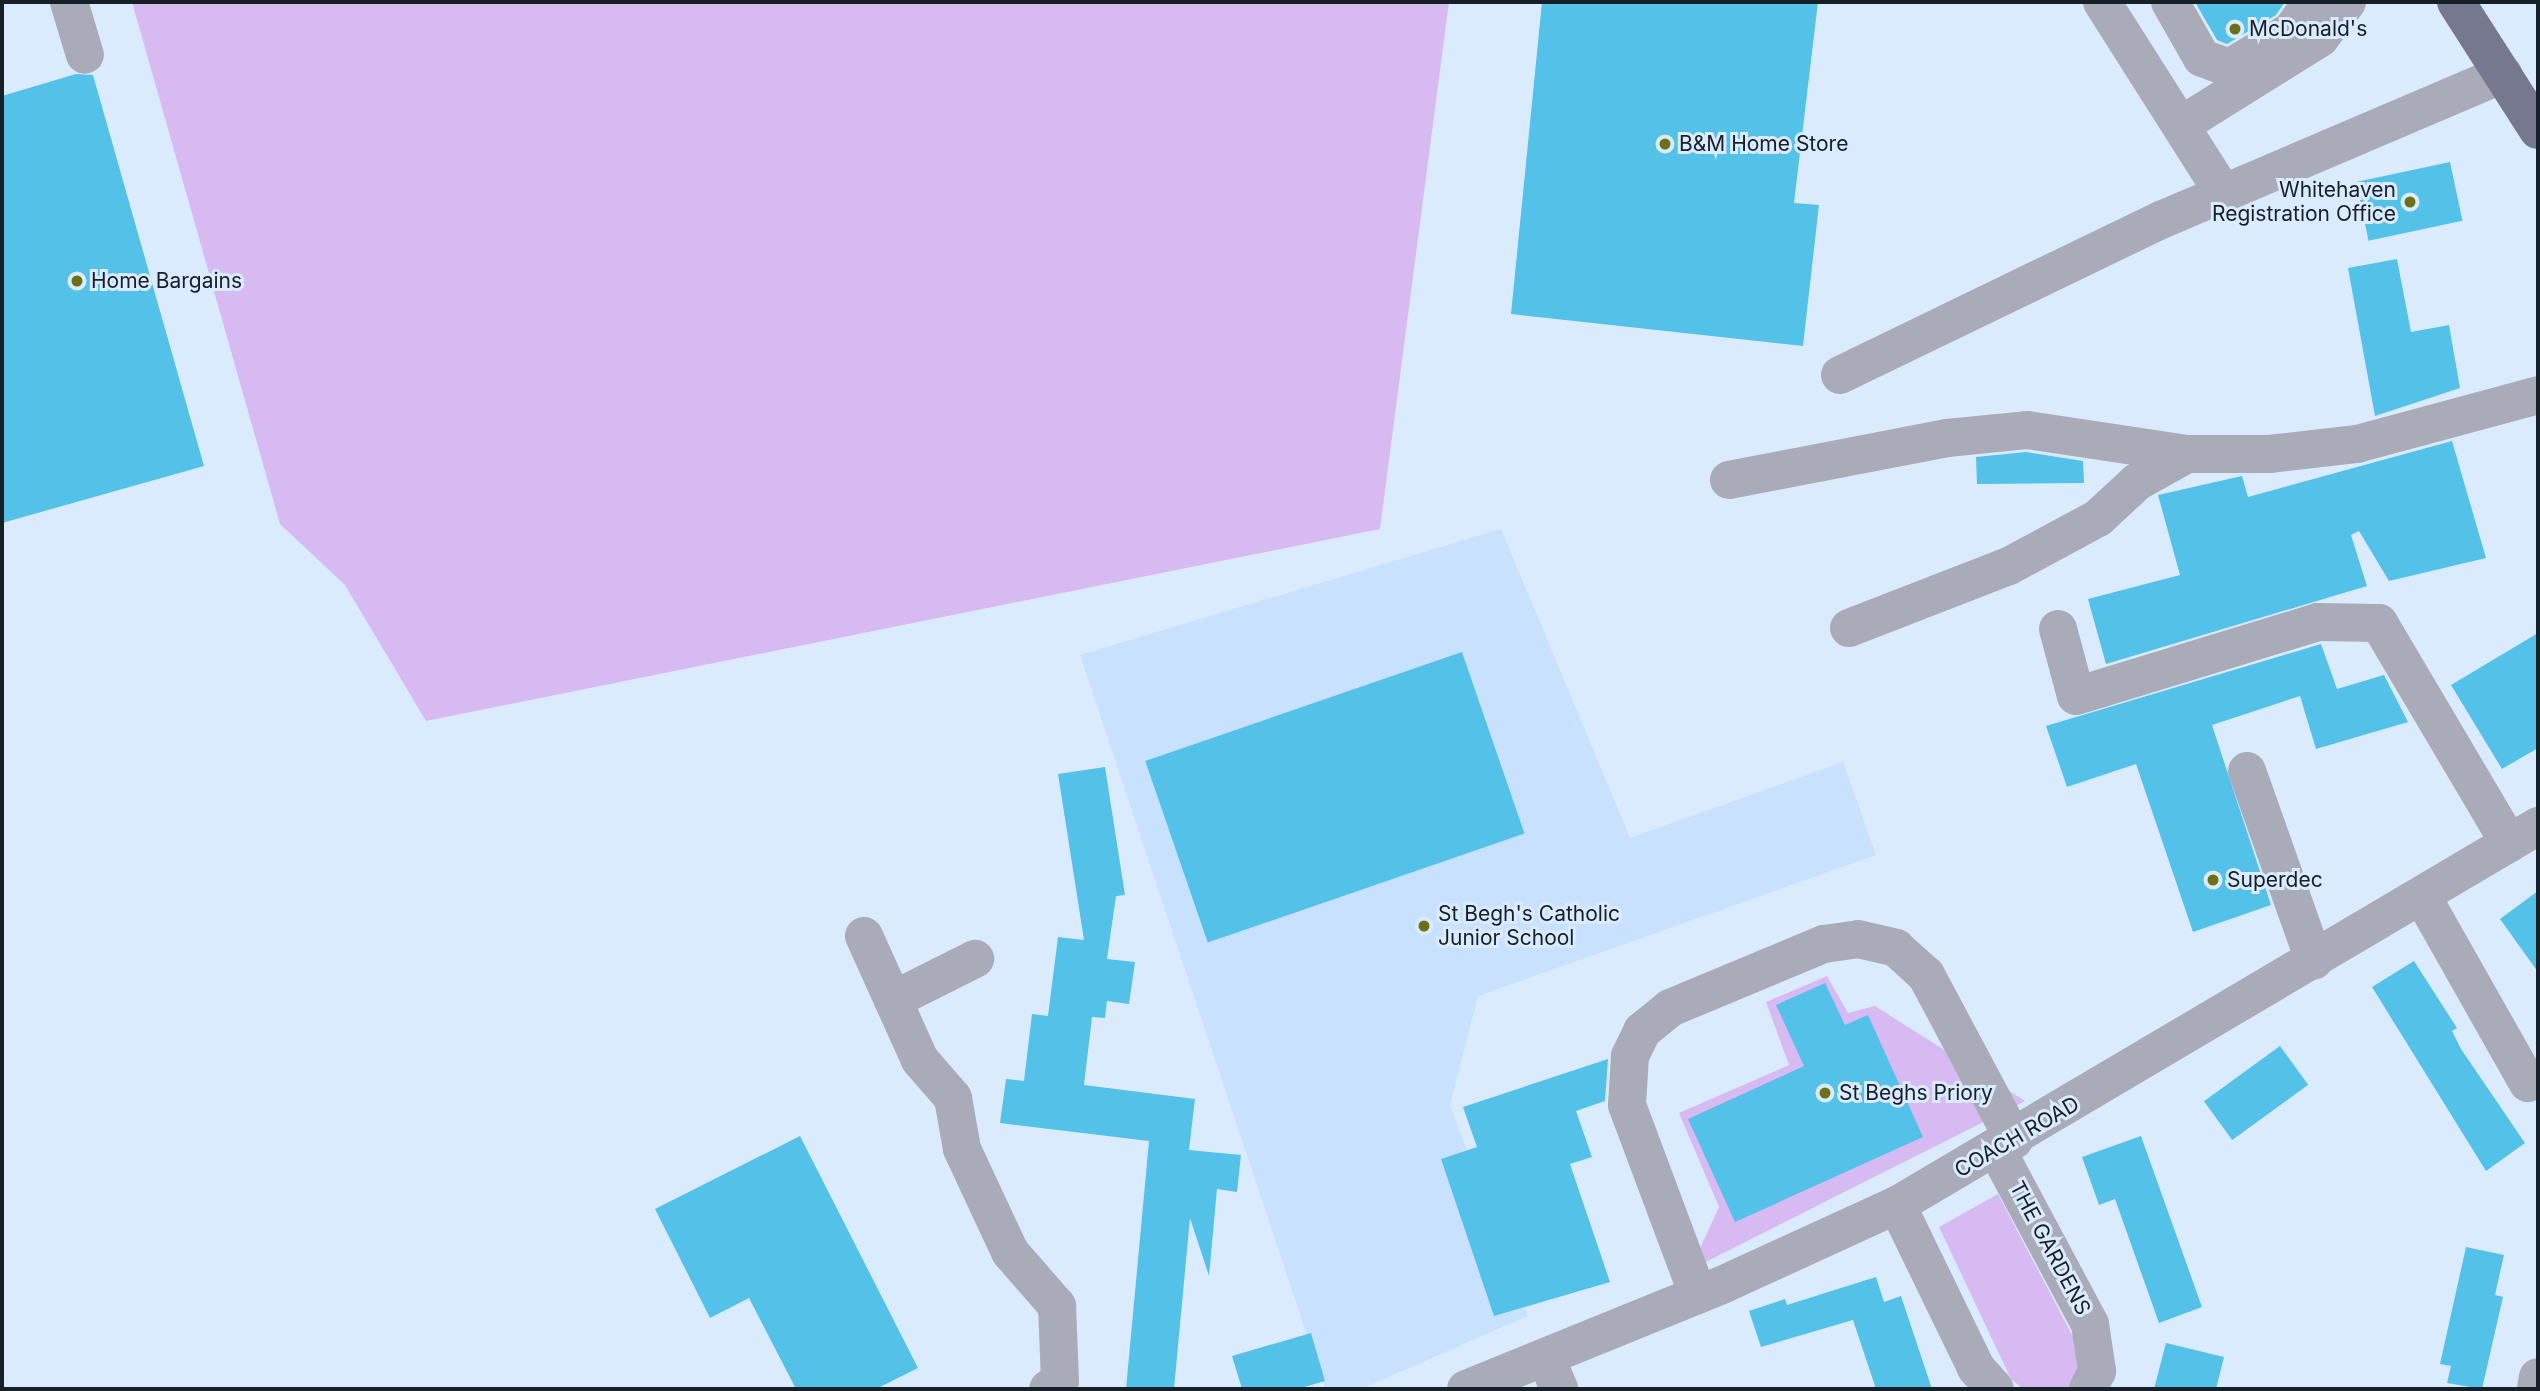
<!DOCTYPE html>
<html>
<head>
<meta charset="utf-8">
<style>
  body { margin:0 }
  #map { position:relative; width:2540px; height:1391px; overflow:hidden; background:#daebfe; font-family:Inter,sans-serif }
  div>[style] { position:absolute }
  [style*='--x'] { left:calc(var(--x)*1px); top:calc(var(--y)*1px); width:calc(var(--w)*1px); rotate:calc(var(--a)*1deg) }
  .built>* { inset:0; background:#c7e1ff }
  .green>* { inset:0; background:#d8baf3 }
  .building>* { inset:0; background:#53c1e8; transform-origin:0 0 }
  .minor>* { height:38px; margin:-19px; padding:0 19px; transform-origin:19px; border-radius:19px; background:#aaabb8 }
  .major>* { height:38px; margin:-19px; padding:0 19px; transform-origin:19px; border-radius:19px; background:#75788e }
  .dots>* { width:19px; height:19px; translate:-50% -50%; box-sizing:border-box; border:4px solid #daebfe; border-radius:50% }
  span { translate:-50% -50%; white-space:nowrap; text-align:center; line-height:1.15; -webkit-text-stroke:6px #daebfe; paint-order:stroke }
  .poi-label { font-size:21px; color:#171f27 }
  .left { translate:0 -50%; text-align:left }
  .right { translate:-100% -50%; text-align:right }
  .street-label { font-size:21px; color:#171f27 }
  .frame { position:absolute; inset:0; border:4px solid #171f27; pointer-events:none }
</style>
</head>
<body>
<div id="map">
  <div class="built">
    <div style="clip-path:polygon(1501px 529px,1630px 838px,1843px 762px,1876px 855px,1478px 996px,1450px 1105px,1528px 1316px,1361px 1389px,1325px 1389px,1080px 655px)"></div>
  </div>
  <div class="green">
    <div style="clip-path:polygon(132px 2px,1449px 2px,1380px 529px,426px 721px,345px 585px,280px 524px)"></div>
    <div style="clip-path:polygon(1827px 976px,1848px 1013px,1875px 1006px,2025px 1101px,1690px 1270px,1719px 1207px,1679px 1113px,1789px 1065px,1766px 1002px)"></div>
    <div style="clip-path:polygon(1998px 1194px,2080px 1350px,2074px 1389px,2023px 1389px,2011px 1379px,1939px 1227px)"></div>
  </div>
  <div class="building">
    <div style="clip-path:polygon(1542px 2px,1818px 2px,1794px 203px,1819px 205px,1803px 346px,1511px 314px)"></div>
    <div style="clip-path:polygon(2195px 2px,2285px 2px,2276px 15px,2227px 44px,2217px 40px)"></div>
    <div style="clip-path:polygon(76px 74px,93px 75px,204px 466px,2px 523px,2px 96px)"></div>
    <div style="left:2450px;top:162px;width:60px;height:96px;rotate:78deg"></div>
    <div style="clip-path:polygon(2397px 259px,2411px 332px,2449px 325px,2460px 388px,2375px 416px,2348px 268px)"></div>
    <div style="clip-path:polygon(2452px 441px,2486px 558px,2389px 581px,2359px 531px,2351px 535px,2367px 586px,2106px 664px,2088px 599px,2180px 575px,2158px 495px,2242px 476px,2248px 497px)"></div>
    <div style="clip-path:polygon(2026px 452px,2083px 461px,2084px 483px,1977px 484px,1976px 457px)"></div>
    <div style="clip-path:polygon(2538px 633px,2538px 748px,2502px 769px,2451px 685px)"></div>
    <div style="clip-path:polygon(2321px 644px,2337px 689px,2384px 675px,2408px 722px,2316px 749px,2300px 696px,2212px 725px,2271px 905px,2193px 932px,2136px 764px,2067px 787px,2046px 726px)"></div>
    <div style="left:1462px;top:652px;width:192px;height:335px;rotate:71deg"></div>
    <div style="clip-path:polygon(1105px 767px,1125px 895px,1116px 896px,1107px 959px,1135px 962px,1129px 1004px,1107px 1001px,1105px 1018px,1092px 1017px,1084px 1085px,1195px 1099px,1189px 1150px,1241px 1155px,1237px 1192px,1217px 1189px,1209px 1276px,1190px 1218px,1174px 1389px,1126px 1389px,1149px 1141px,1000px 1123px,1006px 1079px,1024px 1081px,1032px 1014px,1048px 1016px,1058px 937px,1084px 940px,1058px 774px)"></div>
    <div style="clip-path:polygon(2538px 891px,2538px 972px,2500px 919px)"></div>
    <div style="clip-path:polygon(2414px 961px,2457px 1028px,2452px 1031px,2461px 1049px,2525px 1143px,2486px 1171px,2372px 987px)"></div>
    <div style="clip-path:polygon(1825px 983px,1845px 1025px,1868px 1015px,1923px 1137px,1735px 1222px,1688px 1119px,1804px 1066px,1776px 1005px)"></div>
    <div style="left:2280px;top:1046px;width:48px;height:94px;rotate:54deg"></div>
    <div style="clip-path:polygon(1608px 1059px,1605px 1101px,1576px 1111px,1592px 1157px,1570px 1164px,1610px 1282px,1494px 1316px,1441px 1159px,1477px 1147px,1463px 1107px)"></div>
    <div style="clip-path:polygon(800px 1136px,918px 1368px,876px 1389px,796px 1389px,749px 1298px,710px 1318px,655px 1209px)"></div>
    <div style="clip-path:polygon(2141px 1136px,2202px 1307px,2159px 1323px,2115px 1199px,2099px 1205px,2082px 1157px)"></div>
    <div style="clip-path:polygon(2466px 1247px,2504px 1255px,2495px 1295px,2503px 1297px,2482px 1389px,2447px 1383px,2451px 1366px,2440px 1364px)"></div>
    <div style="clip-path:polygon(1876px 1277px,1884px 1302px,1901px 1296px,1932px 1389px,1876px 1389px,1853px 1320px,1761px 1347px,1749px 1311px,1785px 1299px,1787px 1305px)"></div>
    <div style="clip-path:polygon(1311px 1333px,1325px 1381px,1297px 1389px,1242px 1389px,1232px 1356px)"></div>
    <div style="clip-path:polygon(2166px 1343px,2224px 1357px,2216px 1389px,2154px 1389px)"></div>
  </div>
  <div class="minor">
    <div style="--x:69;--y:2;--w:55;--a:73.2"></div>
    <div style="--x:2102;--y:2;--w:226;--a:57.6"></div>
    <div style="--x:2170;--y:2;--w:64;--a:60.3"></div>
    <div style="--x:2202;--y:58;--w:29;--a:20"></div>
    <div style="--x:2229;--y:68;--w:72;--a:-30.8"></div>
    <div style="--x:2291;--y:31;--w:36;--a:-54"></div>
    <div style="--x:2181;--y:125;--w:164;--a:-32"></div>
    <div style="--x:2320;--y:38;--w:45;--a:-53.1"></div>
    <div style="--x:1840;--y:375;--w:356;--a:-25.8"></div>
    <div style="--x:2161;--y:220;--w:372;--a:-23.1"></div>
    <div style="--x:1729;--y:480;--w:222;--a:-10.9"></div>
    <div style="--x:1947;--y:438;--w:80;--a:-5.7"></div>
    <div style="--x:2027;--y:430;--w:162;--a:8.5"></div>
    <div style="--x:2187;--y:454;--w:82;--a:0"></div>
    <div style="--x:2269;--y:454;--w:89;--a:-6.5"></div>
    <div style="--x:2357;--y:444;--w:188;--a:-15.1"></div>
    <div style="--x:1849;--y:628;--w:172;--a:-21.2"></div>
    <div style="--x:2009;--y:566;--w:101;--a:-28.3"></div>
    <div style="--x:2098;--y:518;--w:53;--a:-42.7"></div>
    <div style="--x:2137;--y:482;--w:57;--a:-29.2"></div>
    <div style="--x:2058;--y:629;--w:69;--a:75"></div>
    <div style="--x:2076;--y:696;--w:253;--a:-17"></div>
    <div style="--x:2318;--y:622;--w:61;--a:0.9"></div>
    <div style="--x:2379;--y:623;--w:256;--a:59.4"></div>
    <div style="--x:2247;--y:771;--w:201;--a:70.5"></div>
    <div style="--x:2422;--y:896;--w:215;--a:60.5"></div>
    <div style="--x:864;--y:936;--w:136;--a:65.7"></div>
    <div style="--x:920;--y:1060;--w:50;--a:49"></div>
    <div style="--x:953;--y:1098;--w:52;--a:80"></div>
    <div style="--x:962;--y:1149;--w:114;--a:65"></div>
    <div style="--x:1010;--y:1252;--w:72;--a:49"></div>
    <div style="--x:1057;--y:1306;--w:75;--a:87.7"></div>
    <div style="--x:1060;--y:1381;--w:14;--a:146"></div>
    <div style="--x:893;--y:1000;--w:92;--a:-26.6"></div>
    <div style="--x:1997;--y:1150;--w:197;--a:61.9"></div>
    <div style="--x:2090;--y:1324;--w:48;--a:81.5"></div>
    <div style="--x:2097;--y:1371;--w:20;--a:117"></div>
    <div style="--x:1897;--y:1205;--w:181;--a:64.1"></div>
    <div style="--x:1976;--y:1368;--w:28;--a:48"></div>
    <div style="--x:1698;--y:1295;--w:203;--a:-110.5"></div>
    <div style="--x:1627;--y:1105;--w:49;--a:-86.5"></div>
    <div style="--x:1630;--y:1056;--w:28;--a:-64"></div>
    <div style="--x:1642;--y:1031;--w:36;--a:-39"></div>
    <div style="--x:1670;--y:1008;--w:167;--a:-22.6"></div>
    <div style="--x:1824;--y:944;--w:34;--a:-8"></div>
    <div style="--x:1858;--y:939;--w:39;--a:13"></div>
    <div style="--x:1896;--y:948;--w:40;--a:42"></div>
    <div style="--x:1926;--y:975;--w:187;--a:61.9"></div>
    <div style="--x:1546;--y:1358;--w:34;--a:67"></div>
    <div style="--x:1466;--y:1389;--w:276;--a:-22.1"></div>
    <div style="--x:1722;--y:1285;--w:192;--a:-24.6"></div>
    <div style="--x:1897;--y:1205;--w:745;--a:-30.59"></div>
    <div style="--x:2536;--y:1389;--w:12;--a:-81"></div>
  </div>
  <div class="major">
    <div style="--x:2456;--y:2;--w:152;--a:57.4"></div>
  </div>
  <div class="dots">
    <div style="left:2235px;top:29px;background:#6b7118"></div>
    <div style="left:1665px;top:144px;background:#6b7118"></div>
    <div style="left:2410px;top:202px;background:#6b7118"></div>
    <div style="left:77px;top:281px;background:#6b7118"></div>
    <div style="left:2213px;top:880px;background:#6b7118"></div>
    <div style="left:1424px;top:926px;background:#6b7118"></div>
    <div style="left:1825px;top:1093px;background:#6b7118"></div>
  </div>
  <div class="poi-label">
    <span class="left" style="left:2249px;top:29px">McDonald's</span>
    <span class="left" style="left:1679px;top:144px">B&amp;M Home Store</span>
    <span class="right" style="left:2396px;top:202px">Whitehaven<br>Registration Office</span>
    <span class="left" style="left:91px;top:281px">Home Bargains</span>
    <span class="left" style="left:2227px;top:880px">Superdec</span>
    <span class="left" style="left:1438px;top:926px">St Begh's Catholic<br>Junior School</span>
    <span class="left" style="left:1839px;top:1093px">St Beghs Priory</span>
  </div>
  <div class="street-label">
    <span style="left:2017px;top:1137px;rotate:-30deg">COACH ROAD</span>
    <span style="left:2050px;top:1248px;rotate:62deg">THE GARDENS</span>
  </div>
  <div class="frame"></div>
</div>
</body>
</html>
